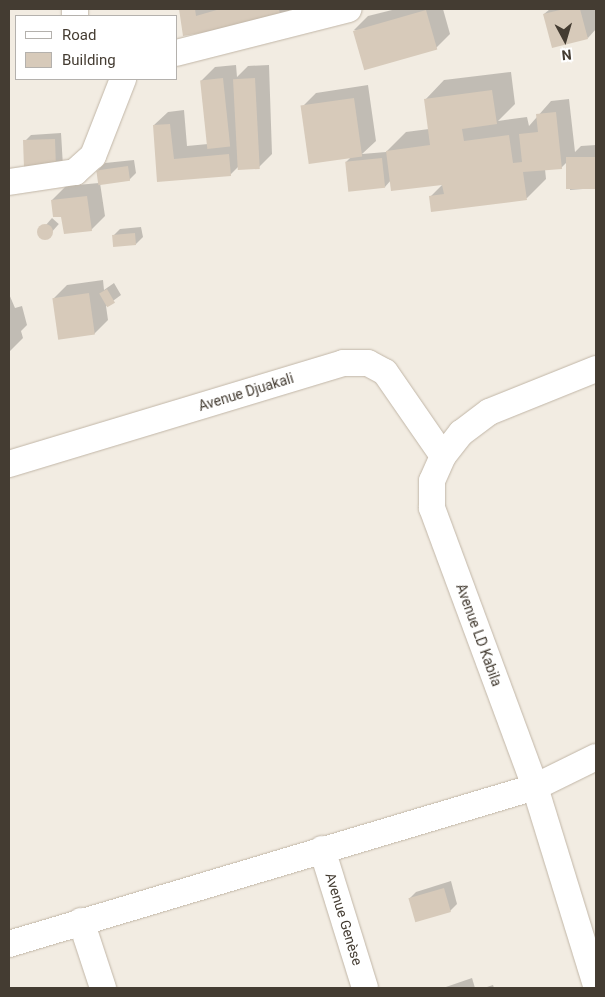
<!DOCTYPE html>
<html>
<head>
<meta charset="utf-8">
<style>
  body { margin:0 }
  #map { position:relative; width:605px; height:997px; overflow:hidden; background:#f2ece2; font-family:Roboto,sans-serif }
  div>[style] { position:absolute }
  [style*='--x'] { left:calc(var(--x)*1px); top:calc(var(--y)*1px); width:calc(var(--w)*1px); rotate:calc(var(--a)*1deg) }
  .shadow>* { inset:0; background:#0003; transform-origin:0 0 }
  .building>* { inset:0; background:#d7caba; transform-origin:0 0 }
  .round { border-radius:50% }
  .roads { filter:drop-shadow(0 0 1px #c1b6a7) drop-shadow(0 0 1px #c1b6a7) }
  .street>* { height:26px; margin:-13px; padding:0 13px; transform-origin:13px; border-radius:13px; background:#fff }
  span { translate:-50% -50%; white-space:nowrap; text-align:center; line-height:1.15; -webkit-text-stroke:4px #fff; paint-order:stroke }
  .street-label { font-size:14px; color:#443c32 }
  .frame { position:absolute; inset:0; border:10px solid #443c32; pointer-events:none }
  .legend { position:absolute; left:15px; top:15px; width:162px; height:65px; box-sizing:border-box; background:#fff; border:1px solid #b4b1ad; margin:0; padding:6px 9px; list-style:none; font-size:15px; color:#443c32 }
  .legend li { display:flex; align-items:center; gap:10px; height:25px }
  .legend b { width:25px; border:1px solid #b4b1ad }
  .north { position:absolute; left:540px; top:15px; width:50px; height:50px; -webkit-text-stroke:4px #fff; paint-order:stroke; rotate:174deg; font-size:14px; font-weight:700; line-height:20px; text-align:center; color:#443c32 }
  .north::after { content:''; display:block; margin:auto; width:18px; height:22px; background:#443c32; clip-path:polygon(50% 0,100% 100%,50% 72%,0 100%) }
</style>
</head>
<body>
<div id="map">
  <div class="shadow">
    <div style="clip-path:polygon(180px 9px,291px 9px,280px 19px,184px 35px)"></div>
    <div style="clip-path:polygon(396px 9px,443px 9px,450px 34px,436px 48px,354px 30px,368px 16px)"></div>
    <div style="clip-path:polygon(550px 9px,596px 9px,596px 29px,588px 38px,544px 14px)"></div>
    <div style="clip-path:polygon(236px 65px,237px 77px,248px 66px,269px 65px,272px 154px,258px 168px,238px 167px,230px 175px,158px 181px,154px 125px,168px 112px,184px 110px,187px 146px,208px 144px,201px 81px,215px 67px)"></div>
    <div style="clip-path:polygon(511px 72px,515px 104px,498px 121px,527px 117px,529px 126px,551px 101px,569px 99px,575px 152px,581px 146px,596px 145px,596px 188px,570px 190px,568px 161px,561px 168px,545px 169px,546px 179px,527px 198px,433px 211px,431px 196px,444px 183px,391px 180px,385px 187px,346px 162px,352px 156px,302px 107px,316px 93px,368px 85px,376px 141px,362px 154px,386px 152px,406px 132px,429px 129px,425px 100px,444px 80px)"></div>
    <div style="clip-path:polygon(61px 133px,63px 166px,56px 173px,24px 142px,31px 135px)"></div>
    <div style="clip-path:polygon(134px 160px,136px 173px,129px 180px,100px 183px,105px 216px,91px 230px,62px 215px,52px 200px,66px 186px,99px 183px,98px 170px,105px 163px)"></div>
    <div style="left:52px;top:218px;width:9px;height:20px;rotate:41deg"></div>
    <div style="clip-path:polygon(141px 227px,143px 237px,136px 244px,113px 236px,120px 229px)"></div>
    <div style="clip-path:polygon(103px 280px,104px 290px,114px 283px,121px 295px,106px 306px,108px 320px,94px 334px,53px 299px,67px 285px)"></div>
    <div style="clip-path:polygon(9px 294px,15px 308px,22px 306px,27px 325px,21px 331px,23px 338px,9px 352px)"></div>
    <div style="clip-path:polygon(451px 881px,457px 904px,450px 911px,409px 899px,416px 892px)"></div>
    <div style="clip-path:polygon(472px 978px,475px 988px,443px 988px)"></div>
    <div style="clip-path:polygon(493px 985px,494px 988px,484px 988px)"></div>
  </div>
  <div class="building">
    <div style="clip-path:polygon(179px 9px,195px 9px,196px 16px,220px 9px,279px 9px,281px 20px,183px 36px)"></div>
    <div style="clip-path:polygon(564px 9px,580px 9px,588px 39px,552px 48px,543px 14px)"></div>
    <div style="left:426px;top:10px;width:41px;height:76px;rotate:74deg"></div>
    <div style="left:223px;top:78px;width:69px;height:23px;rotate:84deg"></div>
    <div style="left:255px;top:78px;width:91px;height:22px;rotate:87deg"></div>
    <div style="clip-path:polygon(492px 90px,497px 124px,462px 129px,464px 141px,509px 135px,513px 163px,522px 162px,519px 134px,538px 132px,536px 114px,556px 112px,562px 169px,523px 172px,527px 200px,431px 212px,429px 196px,444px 194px,442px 185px,391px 191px,386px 151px,430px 145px,424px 99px)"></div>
    <div style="left:354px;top:98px;width:59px;height:54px;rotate:82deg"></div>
    <div style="clip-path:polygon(170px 124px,174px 159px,229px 154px,231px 176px,157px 182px,153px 125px)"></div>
    <div style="left:55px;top:139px;width:35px;height:32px;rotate:88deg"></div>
    <div style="left:596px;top:157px;width:32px;height:30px;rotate:90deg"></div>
    <div style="left:382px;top:158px;width:30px;height:37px;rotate:84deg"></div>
    <div style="left:128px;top:166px;width:15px;height:32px;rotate:82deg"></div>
    <div style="clip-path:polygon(87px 196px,92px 231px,64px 234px,61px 217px,53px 217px,51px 200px)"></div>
    <div class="round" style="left:37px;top:224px;width:16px;height:16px"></div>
    <div style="left:135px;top:233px;width:12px;height:23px;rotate:85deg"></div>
    <div style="left:107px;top:289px;width:16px;height:9px;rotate:60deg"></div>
    <div style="left:89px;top:293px;width:42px;height:37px;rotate:82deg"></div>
    <div style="left:444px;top:888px;width:25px;height:37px;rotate:74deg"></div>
  </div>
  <div class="roads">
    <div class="street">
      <div style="--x:75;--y:9;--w:7;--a:90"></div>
      <div style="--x:176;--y:53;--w:178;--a:-14.3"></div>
      <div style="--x:9;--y:182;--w:67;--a:-8.6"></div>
      <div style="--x:75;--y:172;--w:24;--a:-42"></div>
      <div style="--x:93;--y:156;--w:83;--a:-68.7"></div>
      <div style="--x:596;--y:369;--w:115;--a:158.1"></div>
      <div style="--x:489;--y:412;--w:35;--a:143"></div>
      <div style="--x:461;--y:433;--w:29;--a:128"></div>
      <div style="--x:443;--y:456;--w:27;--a:114"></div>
      <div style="--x:432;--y:481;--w:27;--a:90"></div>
      <div style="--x:432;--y:508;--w:297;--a:69.7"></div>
      <div style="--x:535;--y:787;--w:207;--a:72.9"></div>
      <div style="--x:9;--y:464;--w:349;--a:-16.8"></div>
      <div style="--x:343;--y:363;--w:25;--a:0"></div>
      <div style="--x:368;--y:363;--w:19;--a:28"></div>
      <div style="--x:385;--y:372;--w:102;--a:55.4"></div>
      <div style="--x:322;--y:849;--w:145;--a:72.8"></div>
      <div style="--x:81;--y:921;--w:71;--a:71.8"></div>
      <div style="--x:9;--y:944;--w:549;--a:-16.62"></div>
      <div style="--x:535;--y:787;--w:68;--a:-26.2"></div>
    </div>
  </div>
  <div class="street-label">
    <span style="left:246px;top:392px;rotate:-17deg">Avenue Djuakali</span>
    <span style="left:479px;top:635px;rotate:70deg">Avenue LD Kabila</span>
    <span style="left:344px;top:919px;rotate:73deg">Avenue Genèse</span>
  </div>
  <div class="frame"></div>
  <ul class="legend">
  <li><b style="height:6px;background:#fff"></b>Road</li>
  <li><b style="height:14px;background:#d7caba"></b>Building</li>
  </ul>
  <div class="north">N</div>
</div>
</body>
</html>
